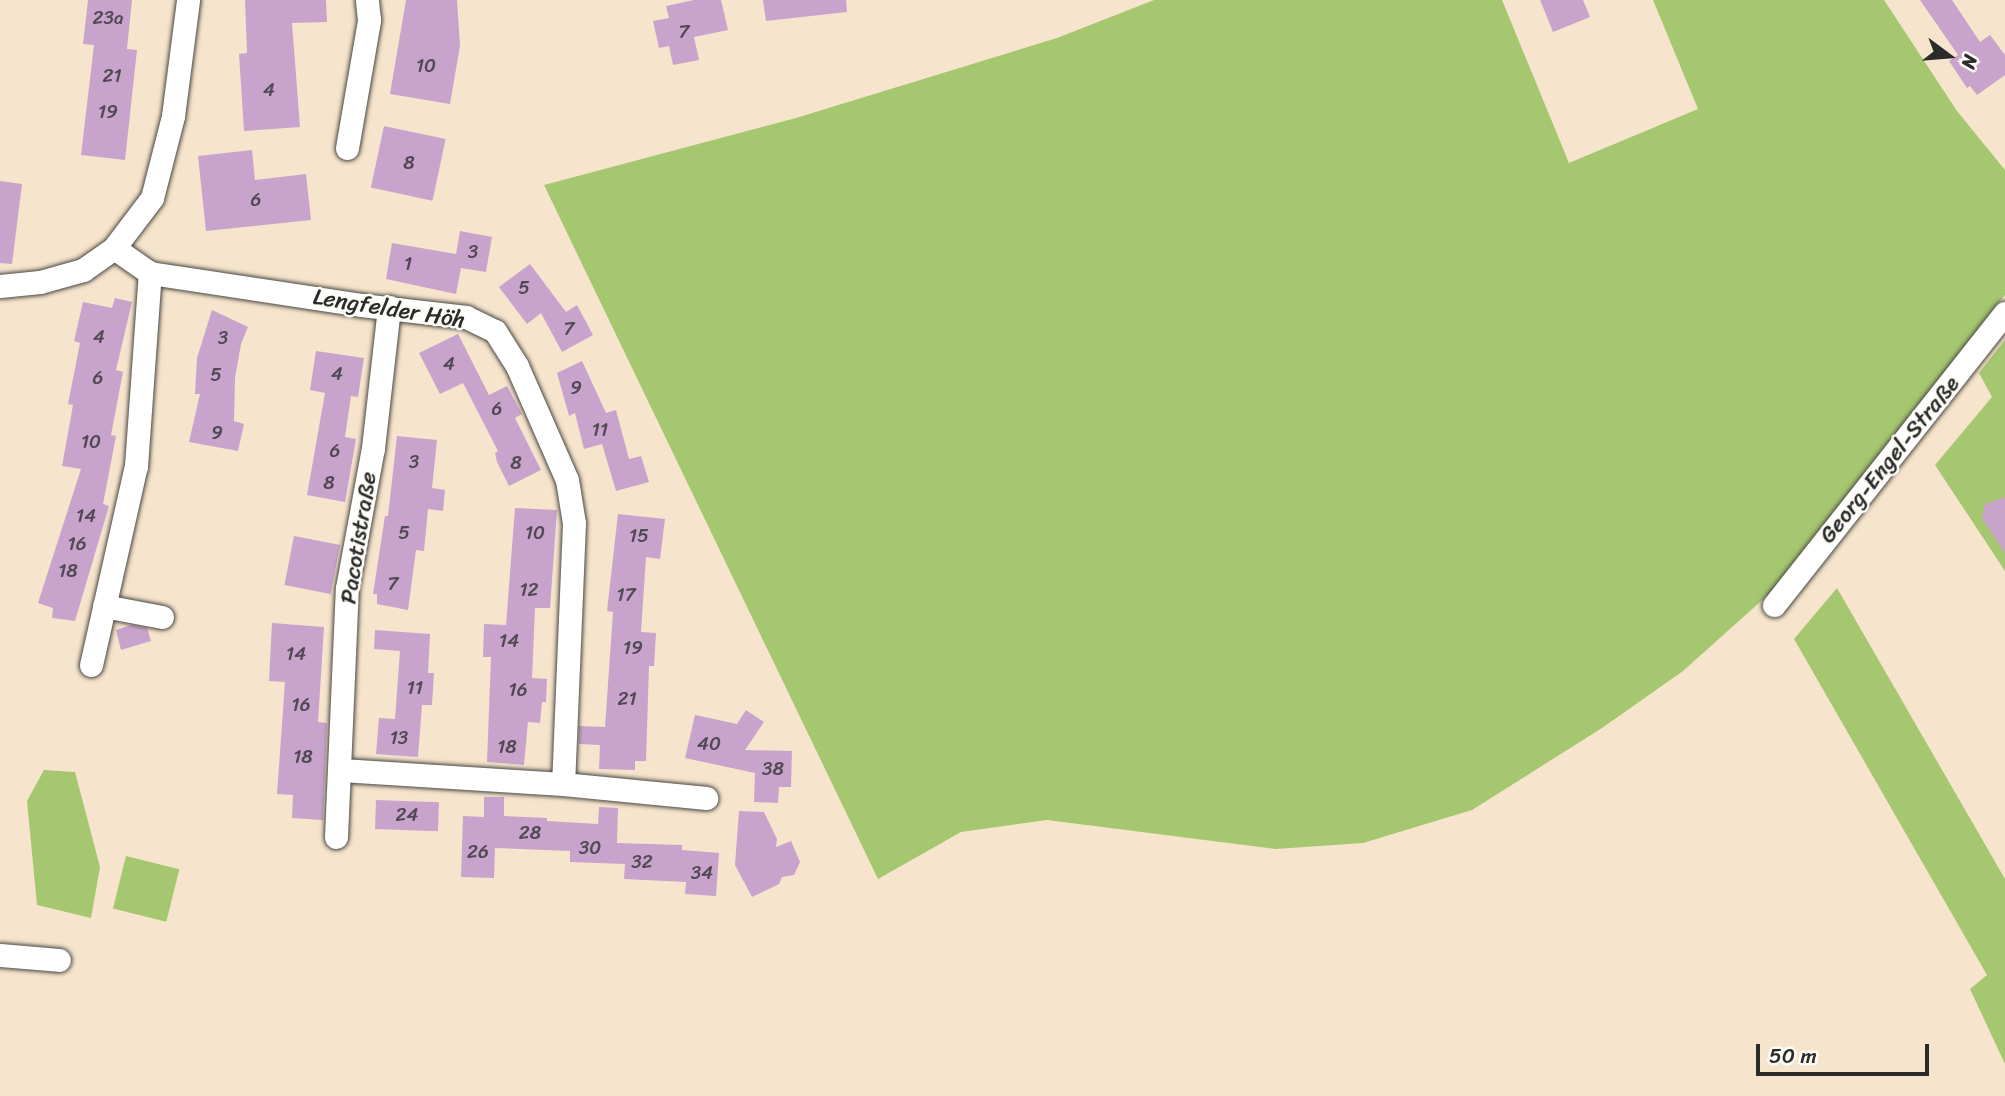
<!DOCTYPE html>
<html>
<head>
<meta charset="utf-8">
<style>
  body { margin:0 }
  #map { position:relative; width:2005px; height:1096px; overflow:hidden; background:#f6e4cc; font-family:Sriracha,sans-serif }
  div>[style] { position:absolute }
  [style*='--x'] { left:calc(var(--x)*1px); top:calc(var(--y)*1px); width:calc(var(--w)*1px); rotate:calc(var(--a)*1deg) }
  .green>* { inset:0; background:#a5c770; transform-origin:0 0 }
  .building>* { inset:0; background:#c8a4cd; transform-origin:0 0 }
  .roads { filter:drop-shadow(0 0 2px #494743) drop-shadow(0 0 2px #494743) }
  .minor>* { height:23px; margin:-11.5px; padding:0 11.5px; transform-origin:11.5px; border-radius:11.5px; background:#fff }
  span { translate:-50% -50%; white-space:nowrap; text-align:center; line-height:1.15; -webkit-text-stroke:5px #fdfcf7; paint-order:stroke }
  .number-label { font-size:19px; color:#524954 }
  .number-label span { -webkit-text-stroke-width:0 }
  .street-label { font-size:23px; color:#2b2b2b }
  .north { position:absolute; left:1914px; top:21px; width:70px; height:70px; -webkit-text-stroke:5px #fdfcf7; paint-order:stroke; rotate:106deg; font-size:19px; font-weight:700; line-height:28px; text-align:center; color:#2b2b2b }
  .north::after { content:''; display:block; margin:auto; width:24px; height:32px; background:#2b2b2b; clip-path:polygon(50% 0,100% 100%,50% 72%,0 100%) }
  .scale { position:absolute; left:1756px; top:1044px; width:173px; height:32px; box-sizing:border-box; border:4px solid #2b2b2b; border-top:0; padding-left:9px; font-size:21px; line-height:24px; white-space:nowrap; color:#2b2b2b; -webkit-text-stroke:5px #fdfcf7; paint-order:stroke }
</style>
</head>
<body>
<div id="map">
  <div class="green">
    <div style="clip-path:polygon(1154px 0,1502px 0,1569px 163px,1698px 109px,1653px 0,1884px 0,1957px 111px,2005px 170px,2005px 295px,1769px 594px,1683px 671px,1602px 728px,1472px 810px,1363px 843px,1276px 849px,1047px 820px,961px 832px,878px 879px,544px 185px,796px 118px,1057px 38px)"></div>
    <div style="clip-path:polygon(2005px 340px,2005px 571px,1935px 465px,1992px 397px,1979px 373px)"></div>
    <div style="clip-path:polygon(1837px 588px,2005px 879px,2005px 1064px,1970px 989px,1987px 975px,1794px 639px)"></div>
    <div style="clip-path:polygon(44px 770px,75px 772px,100px 867px,91px 918px,37px 905px,27px 801px)"></div>
    <div style="left:126px;top:856px;width:55px;height:54px;rotate:14deg"></div>
  </div>
  <div class="building">
    <div style="clip-path:polygon(88px 0,132px 0,127px 49px,137px 50px,125px 160px,81px 155px,94px 45px,83px 44px)"></div>
    <div style="clip-path:polygon(245px 0,326px 0,327px 22px,292px 23px,300px 127px,244px 131px,239px 54px,247px 53px)"></div>
    <div style="clip-path:polygon(406px 0,457px 0,460px 46px,450px 104px,390px 94px)"></div>
    <div style="clip-path:polygon(694px 0,721px 0,728px 30px,694px 37px,699px 60px,673px 65px,669px 46px,659px 48px,653px 21px,669px 18px,666px 6px)"></div>
    <div style="clip-path:polygon(763px 0,846px 0,847px 12px,766px 21px)"></div>
    <div style="clip-path:polygon(1540px 0,1583px 0,1590px 17px,1553px 32px)"></div>
    <div style="clip-path:polygon(1920px 0,1952px 0,1980px 42px,1990px 35px,2005px 55px,2005px 75px,1977px 95px,1970px 86px,1967px 88px,1949px 61px,1958px 55px)"></div>
    <div style="left:384px;top:126px;width:63px;height:63px;rotate:12deg"></div>
    <div style="clip-path:polygon(252px 150px,255px 180px,306px 174px,311px 220px,206px 231px,198px 156px)"></div>
    <div style="clip-path:polygon(0 181px,22px 184px,12px 264px,0 263px)"></div>
    <div style="clip-path:polygon(460px 231px,492px 237px,486px 272px,461px 268px,456px 294px,386px 279px,392px 243px,456px 254px)"></div>
    <div style="clip-path:polygon(530px 264px,566px 312px,577px 305px,593px 335px,562px 352px,541px 313px,527px 324px,499px 287px)"></div>
    <div style="clip-path:polygon(115px 298px,132px 302px,116px 370px,123px 372px,111px 435px,116px 436px,103px 504px,109px 506px,75px 621px,52px 618px,53px 608px,38px 603px,81px 469px,62px 466px,73px 405px,68px 404px,80px 343px,74px 341px,83px 302px,112px 308px)"></div>
    <div style="clip-path:polygon(212px 310px,248px 327px,241px 344px,235px 378px,234px 421px,244px 424px,238px 451px,189px 442px,200px 394px,195px 394px,197px 358px)"></div>
    <div style="clip-path:polygon(458px 334px,489px 395px,507px 386px,522px 414px,515px 418px,541px 470px,509px 486px,497px 462px,495px 453px,498px 451px,463px 383px,440px 394px,419px 353px)"></div>
    <div style="clip-path:polygon(316px 351px,364px 358px,358px 397px,351px 396px,345px 437px,356px 439px,345px 502px,307px 495px,325px 393px,310px 390px)"></div>
    <div style="clip-path:polygon(582px 361px,606px 413px,616px 410px,629px 459px,641px 456px,649px 482px,616px 491px,602px 444px,584px 449px,575px 413px,569px 416px,557px 373px)"></div>
    <div style="clip-path:polygon(397px 436px,437px 440px,432px 488px,445px 490px,443px 511px,428px 509px,424px 551px,416px 550px,408px 610px,377px 604px,377px 594px,373px 594px,385px 516px,388px 516px)"></div>
    <div style="clip-path:polygon(2005px 497px,2005px 553px,1982px 518px,1985px 504px)"></div>
    <div style="clip-path:polygon(515px 508px,557px 510px,550px 608px,535px 608px,532px 678px,547px 679px,546px 702px,542px 702px,540px 723px,528px 722px,524px 765px,487px 762px,491px 657px,483px 657px,484px 624px,506px 625px)"></div>
    <div style="clip-path:polygon(618px 514px,665px 519px,660px 559px,646px 557px,641px 632px,656px 633px,654px 666px,649px 666px,646px 761px,635px 761px,635px 770px,599px 769px,600px 745px,579px 744px,579px 726px,605px 727px,613px 612px,607px 611px)"></div>
    <div style="left:294px;top:536px;width:47px;height:50px;rotate:11deg"></div>
    <div style="clip-path:polygon(272px 623px,324px 627px,318px 722px,327px 723px,323px 820px,292px 818px,293px 795px,277px 794px,285px 682px,269px 681px)"></div>
    <div style="clip-path:polygon(131px 625px,147px 628px,151px 641px,121px 650px,116px 630px)"></div>
    <div style="clip-path:polygon(375px 630px,430px 634px,428px 673px,434px 673px,432px 705px,422px 705px,418px 757px,376px 754px,379px 718px,395px 719px,400px 651px,374px 649px)"></div>
    <div style="clip-path:polygon(746px 710px,764px 722px,745px 750px,792px 751px,791px 787px,779px 787px,778px 803px,754px 802px,755px 773px,685px 758px,695px 715px,737px 724px)"></div>
    <div style="clip-path:polygon(484px 797px,504px 797px,504px 816px,547px 818px,547px 821px,598px 824px,599px 807px,618px 808px,617px 843px,682px 845px,682px 850px,719px 853px,716px 896px,685px 894px,686px 882px,624px 879px,625px 864px,570px 862px,570px 851px,495px 848px,494px 878px,461px 877px,463px 816px,484px 817px)"></div>
    <div style="left:376px;top:800px;width:63px;height:29px;rotate:2deg"></div>
    <div style="clip-path:polygon(739px 811px,764px 812px,777px 839px,776px 847px,791px 841px,800px 862px,794px 875px,782px 877px,779px 884px,752px 897px,735px 865px)"></div>
  </div>
  <div class="roads">
    <div class="minor">
      <div style="--x:347;--y:148;--w:130;--a:-80.2"></div>
      <div style="--x:369;--y:20;--w:20;--a:-96"></div>
      <div style="--x:114;--y:248;--w:44;--a:34.8"></div>
      <div style="--x:150;--y:273;--w:213;--a:8.6"></div>
      <div style="--x:361;--y:305;--w:106;--a:6.5"></div>
      <div style="--x:466;--y:317;--w:32;--a:26"></div>
      <div style="--x:495;--y:331;--w:41;--a:57.8"></div>
      <div style="--x:517;--y:366;--w:124;--a:66.3"></div>
      <div style="--x:567;--y:480;--w:44;--a:80.8"></div>
      <div style="--x:574;--y:523;--w:261;--a:92.4"></div>
      <div style="--x:0;--y:286;--w:40;--a:-5.7"></div>
      <div style="--x:40;--y:282;--w:45;--a:-15.6"></div>
      <div style="--x:83;--y:270;--w:38;--a:-35"></div>
      <div style="--x:114;--y:248;--w:63;--a:-52.8"></div>
      <div style="--x:152;--y:198;--w:85;--a:-75.6"></div>
      <div style="--x:173;--y:116;--w:117;--a:-82.6"></div>
      <div style="--x:1774;--y:605;--w:372;--a:-51.7"></div>
      <div style="--x:104;--y:606;--w:59;--a:10.7"></div>
      <div style="--x:91;--y:665;--w:204;--a:-77.3"></div>
      <div style="--x:136;--y:466;--w:194;--a:-85.9"></div>
      <div style="--x:341;--y:770;--w:222;--a:3.6"></div>
      <div style="--x:563;--y:784;--w:144;--a:5.6"></div>
      <div style="--x:336;--y:837;--w:249;--a:-87.5"></div>
      <div style="--x:347;--y:588;--w:142;--a:-79.5"></div>
      <div style="--x:373;--y:448;--w:142;--a:-83.5"></div>
      <div style="--x:0;--y:955;--w:59;--a:4.8"></div>
    </div>
  </div>
  <div class="number-label">
    <span style="left:108px;top:18px">23a</span>
    <span style="left:684px;top:32px">7</span>
    <span style="left:426px;top:66px">10</span>
    <span style="left:112px;top:76px">21</span>
    <span style="left:269px;top:90px">4</span>
    <span style="left:108px;top:112px">19</span>
    <span style="left:409px;top:163px">8</span>
    <span style="left:256px;top:200px">6</span>
    <span style="left:473px;top:252px">3</span>
    <span style="left:408px;top:264px">1</span>
    <span style="left:524px;top:288px">5</span>
    <span style="left:569px;top:329px">7</span>
    <span style="left:99px;top:337px">4</span>
    <span style="left:223px;top:338px">3</span>
    <span style="left:449px;top:364px">4</span>
    <span style="left:337px;top:374px">4</span>
    <span style="left:216px;top:375px">5</span>
    <span style="left:98px;top:378px">6</span>
    <span style="left:576px;top:388px">9</span>
    <span style="left:497px;top:409px">6</span>
    <span style="left:600px;top:430px">11</span>
    <span style="left:217px;top:433px">9</span>
    <span style="left:91px;top:442px">10</span>
    <span style="left:335px;top:451px">6</span>
    <span style="left:414px;top:462px">3</span>
    <span style="left:516px;top:463px">8</span>
    <span style="left:329px;top:483px">8</span>
    <span style="left:86px;top:516px">14</span>
    <span style="left:404px;top:533px">5</span>
    <span style="left:535px;top:533px">10</span>
    <span style="left:639px;top:536px">15</span>
    <span style="left:77px;top:544px">16</span>
    <span style="left:68px;top:571px">18</span>
    <span style="left:393px;top:584px">7</span>
    <span style="left:529px;top:590px">12</span>
    <span style="left:626px;top:595px">17</span>
    <span style="left:509px;top:641px">14</span>
    <span style="left:633px;top:648px">19</span>
    <span style="left:296px;top:654px">14</span>
    <span style="left:415px;top:688px">11</span>
    <span style="left:518px;top:690px">16</span>
    <span style="left:627px;top:699px">21</span>
    <span style="left:301px;top:705px">16</span>
    <span style="left:399px;top:738px">13</span>
    <span style="left:709px;top:744px">40</span>
    <span style="left:507px;top:747px">18</span>
    <span style="left:303px;top:757px">18</span>
    <span style="left:773px;top:769px">38</span>
    <span style="left:407px;top:815px">24</span>
    <span style="left:530px;top:833px">28</span>
    <span style="left:590px;top:848px">30</span>
    <span style="left:478px;top:852px">26</span>
    <span style="left:642px;top:862px">32</span>
    <span style="left:702px;top:873px">34</span>
  </div>
  <div class="street-label">
    <span style="left:389px;top:309px;rotate:9deg">Lengfelder Höh</span>
    <span style="left:1890px;top:460px;rotate:-51deg">Georg-Engel-Straße</span>
    <span style="left:359px;top:538px;rotate:-81deg">Pacotistraße</span>
  </div>
  <div class="north">N</div>
  <div class="scale">50 m</div>
</div>
</body>
</html>
